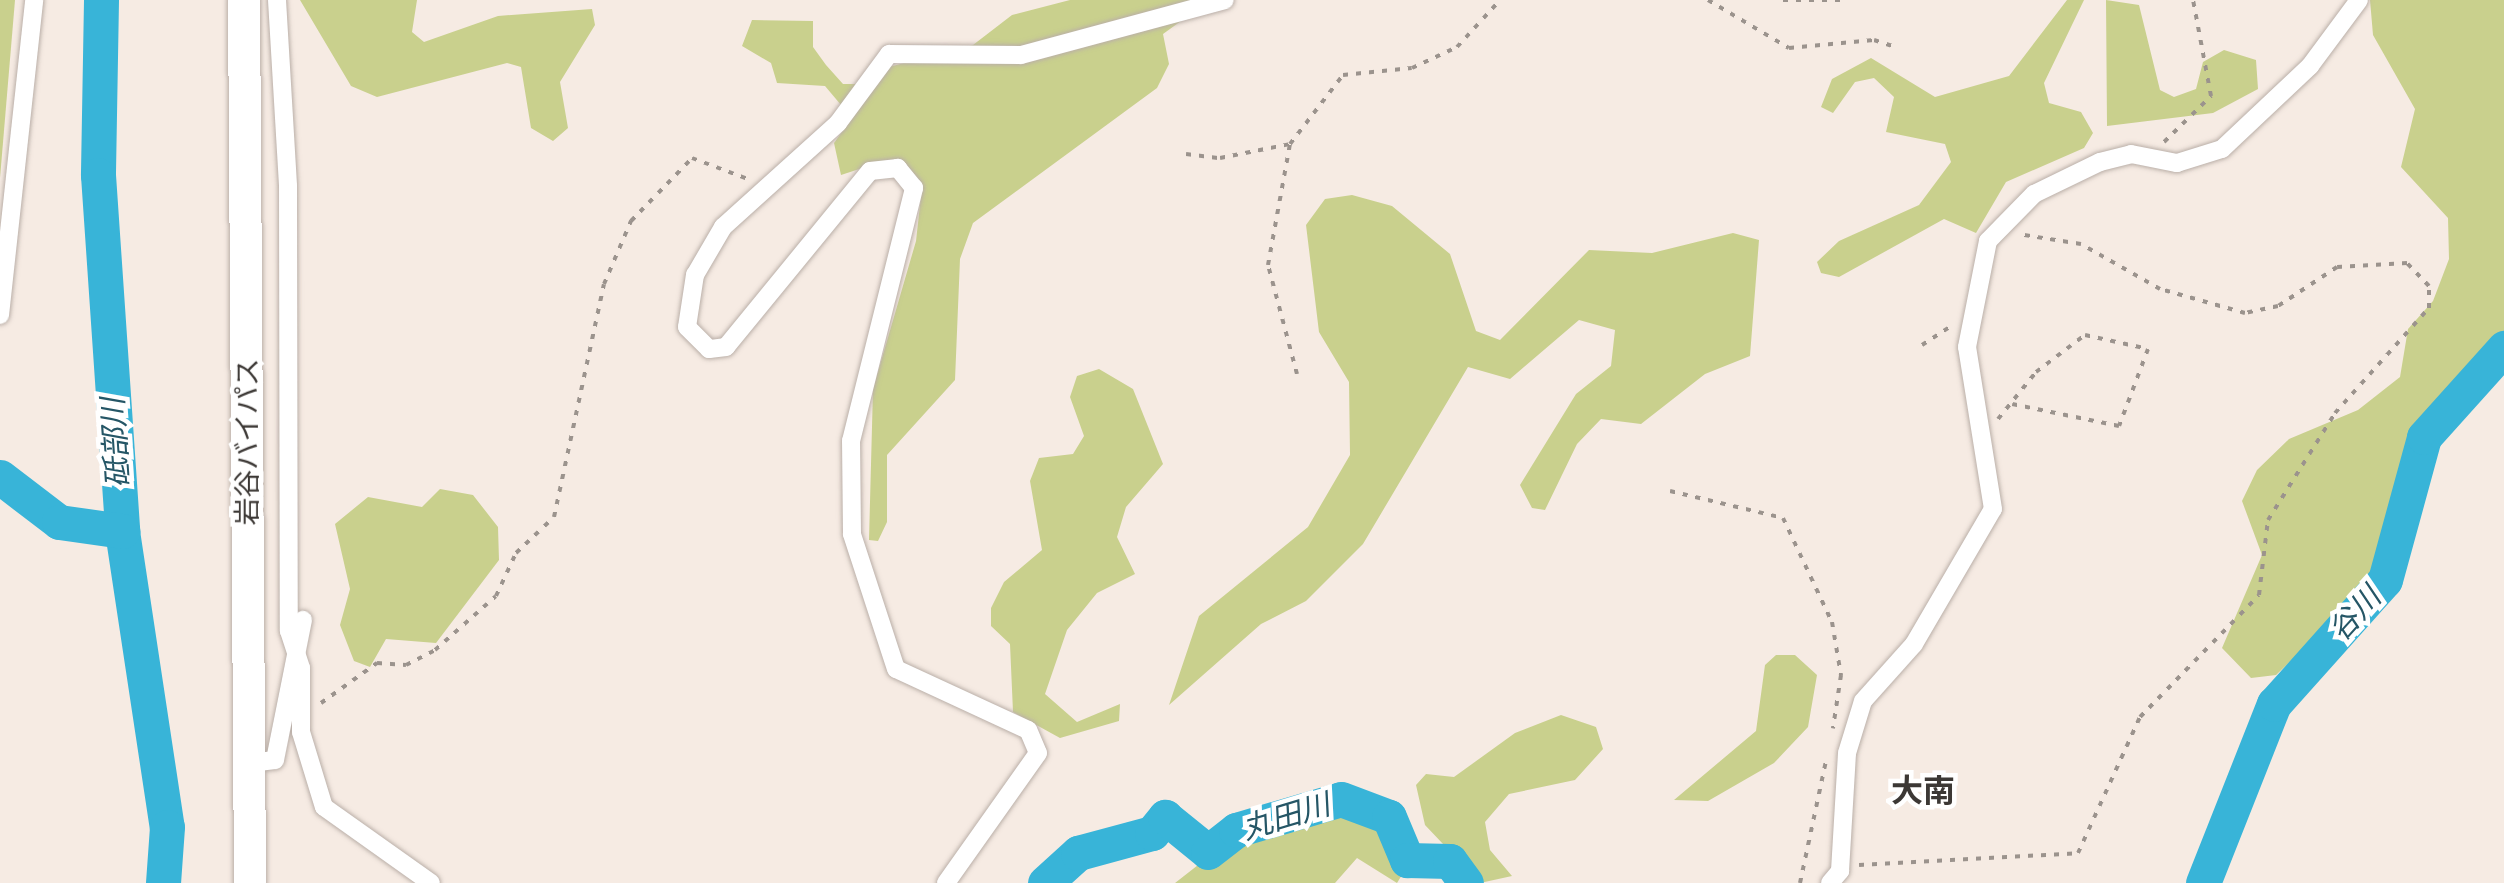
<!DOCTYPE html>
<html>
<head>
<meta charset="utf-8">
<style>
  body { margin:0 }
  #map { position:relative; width:2504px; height:883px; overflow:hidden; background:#f6ebe3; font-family:Arial,"Noto Sans JP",sans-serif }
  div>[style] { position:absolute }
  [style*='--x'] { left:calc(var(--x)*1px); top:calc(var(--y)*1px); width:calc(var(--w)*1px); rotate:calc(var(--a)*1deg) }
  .green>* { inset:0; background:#c9d08d }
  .river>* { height:35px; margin:-17.5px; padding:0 17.5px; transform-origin:17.5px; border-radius:17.5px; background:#38b4d8 }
  .path>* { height:4px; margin-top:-2px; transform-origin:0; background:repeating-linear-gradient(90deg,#9b938d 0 5px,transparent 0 13px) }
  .roads { filter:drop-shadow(0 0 2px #baafa8) drop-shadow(0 0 2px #baafa8) }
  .street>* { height:18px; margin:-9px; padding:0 9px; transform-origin:9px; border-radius:9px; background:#fff }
  .highway>* { height:32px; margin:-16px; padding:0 16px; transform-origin:16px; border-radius:16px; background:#fff }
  span { translate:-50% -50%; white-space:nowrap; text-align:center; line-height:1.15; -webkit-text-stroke:9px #fff; paint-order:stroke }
  .street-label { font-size:28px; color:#3c3835 }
  .water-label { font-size:30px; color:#255666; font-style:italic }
  .quarter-label { font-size:32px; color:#3c3835; font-weight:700 }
</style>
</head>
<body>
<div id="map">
  <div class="green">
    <div style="clip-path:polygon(0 0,15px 0,0 178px)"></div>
    <div style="clip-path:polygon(300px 0,417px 0,412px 32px,424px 42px,498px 16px,592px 9px,595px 25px,560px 82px,568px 128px,553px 141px,531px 128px,521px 67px,507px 63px,377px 97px,351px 86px)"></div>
    <div style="clip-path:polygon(1070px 0,1210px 0,1163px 34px,1169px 64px,1157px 88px,973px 223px,960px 259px,955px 380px,887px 455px,887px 522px,878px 541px,869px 540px,873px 389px,916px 241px,922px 187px,904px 164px,887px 160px,841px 175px,834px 143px,852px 118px,825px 86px,777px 83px,771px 63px,742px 46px,752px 20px,813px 21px,813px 47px,826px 65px,843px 84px,862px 84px,885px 68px,973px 45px,1012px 15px)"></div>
    <div style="clip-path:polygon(2067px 0,2084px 0,2044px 83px,2049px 103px,2081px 112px,2093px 133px,2084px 148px,2006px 182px,1976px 233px,1944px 219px,1839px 277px,1821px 273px,1817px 262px,1839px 241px,1919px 205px,1951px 162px,1945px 144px,1886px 132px,1894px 97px,1874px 78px,1855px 82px,1833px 113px,1821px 107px,1832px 79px,1871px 58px,1935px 97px,2009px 76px)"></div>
    <div style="clip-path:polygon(2106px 0,2139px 5px,2160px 90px,2174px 97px,2196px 89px,2203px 62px,2224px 50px,2256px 60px,2258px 89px,2213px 113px,2107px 126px)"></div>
    <div style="clip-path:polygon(2370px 0,2504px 0,2504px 333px,2422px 424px,2374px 571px,2356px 598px,2276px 675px,2251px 678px,2222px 648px,2262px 555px,2242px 501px,2257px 470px,2289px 439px,2358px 410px,2400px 377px,2408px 329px,2433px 301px,2449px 259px,2448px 218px,2401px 167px,2415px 109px,2373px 35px)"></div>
    <div style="clip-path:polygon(1352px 195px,1392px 206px,1450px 254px,1476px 331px,1500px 340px,1589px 250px,1652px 253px,1733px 233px,1759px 240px,1750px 356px,1705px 374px,1641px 424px,1601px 419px,1577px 444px,1545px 510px,1532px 508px,1520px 485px,1576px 394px,1611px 366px,1615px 330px,1579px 320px,1510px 379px,1468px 367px,1363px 544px,1306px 601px,1261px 624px,1169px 705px,1199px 616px,1308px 527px,1350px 455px,1349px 382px,1319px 332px,1306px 225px,1325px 199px)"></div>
    <div style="clip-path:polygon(1099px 369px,1133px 389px,1163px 464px,1126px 507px,1117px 537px,1135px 574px,1097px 593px,1067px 630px,1045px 694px,1077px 722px,1120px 704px,1119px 721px,1060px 738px,1013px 712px,1010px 644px,991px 626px,991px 608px,1004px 582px,1042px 550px,1030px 481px,1039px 458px,1073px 454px,1084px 436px,1070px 397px,1077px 376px)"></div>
    <div style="clip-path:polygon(440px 489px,473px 495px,498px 527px,499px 560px,436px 643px,386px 639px,370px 667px,354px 661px,340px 625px,350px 589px,335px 524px,368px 497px,422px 507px)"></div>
    <div style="clip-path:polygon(1776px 655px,1795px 655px,1817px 675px,1808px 727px,1774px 763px,1708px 801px,1674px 800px,1756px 731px,1765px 665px)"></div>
    <div style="clip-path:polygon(1561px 715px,1596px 727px,1603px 749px,1575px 780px,1509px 794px,1485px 822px,1490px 850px,1512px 876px,1480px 883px,1425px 825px,1416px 785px,1426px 774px,1454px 777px,1515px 733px)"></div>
    <div style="clip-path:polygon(1326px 804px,1384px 821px,1405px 870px,1397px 883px,1357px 858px,1335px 883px,1175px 883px,1234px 837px)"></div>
  </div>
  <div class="river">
    <div style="--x:101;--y:0;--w:175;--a:91"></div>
    <div style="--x:98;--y:175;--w:357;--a:86.1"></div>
    <div style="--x:122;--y:531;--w:299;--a:81.4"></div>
    <div style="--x:167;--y:827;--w:56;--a:94.1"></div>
    <div style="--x:0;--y:477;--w:74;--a:37.3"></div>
    <div style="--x:59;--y:522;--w:64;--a:8.1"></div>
    <div style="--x:1045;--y:883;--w:45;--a:-42.3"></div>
    <div style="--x:1078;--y:853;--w:77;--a:-15.1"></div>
    <div style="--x:1152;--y:833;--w:21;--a:-51"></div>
    <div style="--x:1165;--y:817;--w:55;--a:39.1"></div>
    <div style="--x:1208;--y:852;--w:36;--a:-38"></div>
    <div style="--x:1236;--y:830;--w:109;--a:-16.4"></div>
    <div style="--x:1341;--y:799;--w:51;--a:20.6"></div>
    <div style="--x:1389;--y:817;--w:47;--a:67.3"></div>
    <div style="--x:1407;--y:860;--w:43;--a:1.3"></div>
    <div style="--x:1450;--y:861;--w:27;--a:54"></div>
    <div style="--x:2203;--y:883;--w:193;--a:-68.4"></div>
    <div style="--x:2274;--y:704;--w:166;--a:-48.2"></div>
    <div style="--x:2385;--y:580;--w:148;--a:-74.7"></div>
    <div style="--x:2424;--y:437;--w:120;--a:-48"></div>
  </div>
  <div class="path">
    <div style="--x:1708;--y:0;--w:94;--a:30.7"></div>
    <div style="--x:1789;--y:48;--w:85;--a:-5.4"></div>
    <div style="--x:1874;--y:40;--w:25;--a:18"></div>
    <div style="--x:1783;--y:0;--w:65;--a:0"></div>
    <div style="--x:2164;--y:142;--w:66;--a:-44.4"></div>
    <div style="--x:2211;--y:96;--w:98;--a:-100.6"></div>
    <div style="--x:1186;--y:154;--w:34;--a:7"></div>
    <div style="--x:1220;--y:158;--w:71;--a:-11.3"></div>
    <div style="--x:1922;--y:345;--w:35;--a:-33"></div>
    <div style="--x:1297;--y:374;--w:113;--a:-104.9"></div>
    <div style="--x:1268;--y:265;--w:123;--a:-79.7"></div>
    <div style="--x:1290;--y:144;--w:87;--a:-52.5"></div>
    <div style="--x:1343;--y:75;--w:69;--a:-5.8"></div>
    <div style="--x:1412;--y:68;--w:50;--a:-25"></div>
    <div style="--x:1457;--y:47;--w:64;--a:-47.5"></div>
    <div style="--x:1998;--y:419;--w:60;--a:-51"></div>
    <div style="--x:2036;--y:372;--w:61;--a:-37.1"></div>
    <div style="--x:2085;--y:335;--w:65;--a:12.5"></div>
    <div style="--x:2148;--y:349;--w:82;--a:110.6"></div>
    <div style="--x:2119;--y:426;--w:109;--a:-168.4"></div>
    <div style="--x:1670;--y:491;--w:116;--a:13.4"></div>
    <div style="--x:1783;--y:518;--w:115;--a:64.8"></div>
    <div style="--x:1832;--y:622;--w:54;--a:80.4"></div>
    <div style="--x:1841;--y:675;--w:54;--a:98.6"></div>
    <div style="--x:321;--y:703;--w:69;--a:-35.5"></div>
    <div style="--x:377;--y:663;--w:29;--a:4"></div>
    <div style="--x:406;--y:665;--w:33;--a:-27"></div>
    <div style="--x:435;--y:650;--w:81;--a:-41.5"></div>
    <div style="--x:496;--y:596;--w:47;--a:-65.1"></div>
    <div style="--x:516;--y:553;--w:52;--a:-43.5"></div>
    <div style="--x:554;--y:517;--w:238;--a:-77.9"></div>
    <div style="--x:604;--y:284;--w:69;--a:-66.8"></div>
    <div style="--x:631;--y:221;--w:88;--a:-45.9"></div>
    <div style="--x:692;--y:158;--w:60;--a:20.6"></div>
    <div style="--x:1859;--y:865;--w:219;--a:-3.1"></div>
    <div style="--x:2078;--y:853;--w:149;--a:-65.5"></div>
    <div style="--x:2140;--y:717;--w:170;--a:-45.7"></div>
    <div style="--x:2259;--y:595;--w:76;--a:-83.2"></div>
    <div style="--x:2268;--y:520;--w:126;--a:-57.9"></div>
    <div style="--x:2335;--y:413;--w:141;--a:-48.2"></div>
    <div style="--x:2429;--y:308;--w:22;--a:-90"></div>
    <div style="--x:2429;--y:286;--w:32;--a:-134"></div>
    <div style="--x:2407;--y:263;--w:70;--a:176.7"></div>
    <div style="--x:2337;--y:267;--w:71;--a:146.5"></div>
    <div style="--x:2278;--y:306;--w:34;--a:168"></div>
    <div style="--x:2245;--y:313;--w:88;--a:-164.2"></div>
    <div style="--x:2160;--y:289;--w:91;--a:-150.3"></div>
    <div style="--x:2081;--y:244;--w:64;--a:-171"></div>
    <div style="--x:1800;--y:883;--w:125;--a:-78"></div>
  </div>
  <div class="roads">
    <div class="street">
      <div style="--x:277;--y:0;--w:186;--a:86.6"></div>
      <div style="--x:288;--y:186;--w:445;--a:89.9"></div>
      <div style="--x:289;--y:631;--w:39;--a:72"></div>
      <div style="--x:301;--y:668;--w:64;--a:90"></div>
      <div style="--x:301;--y:732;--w:78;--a:73"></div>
      <div style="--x:324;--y:807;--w:131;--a:35.4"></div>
      <div style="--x:0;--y:315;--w:317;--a:-83.8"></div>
      <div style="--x:250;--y:763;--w:25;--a:-7"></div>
      <div style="--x:275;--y:760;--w:143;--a:-78.7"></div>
      <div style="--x:946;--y:883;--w:159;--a:-54.7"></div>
      <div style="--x:1038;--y:753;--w:25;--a:-113"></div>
      <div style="--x:1028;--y:730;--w:145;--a:-155.2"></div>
      <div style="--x:896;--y:669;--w:142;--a:-108.1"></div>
      <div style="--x:852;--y:534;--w:93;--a:-90.6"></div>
      <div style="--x:851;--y:441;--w:261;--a:-76"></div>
      <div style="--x:914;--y:188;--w:26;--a:-129"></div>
      <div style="--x:898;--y:168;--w:28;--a:174"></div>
      <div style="--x:870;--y:171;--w:227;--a:129.3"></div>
      <div style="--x:726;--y:347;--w:17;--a:173"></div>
      <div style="--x:709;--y:349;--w:31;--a:-135"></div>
      <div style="--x:687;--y:327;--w:53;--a:-81.3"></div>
      <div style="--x:695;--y:275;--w:56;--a:-59.7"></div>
      <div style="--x:723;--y:227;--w:155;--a:-42.1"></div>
      <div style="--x:838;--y:123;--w:86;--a:-53.5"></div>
      <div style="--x:889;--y:54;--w:132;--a:0.4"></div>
      <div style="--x:1021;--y:55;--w:211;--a:-15.1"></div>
      <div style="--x:1830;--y:883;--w:16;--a:-50"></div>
      <div style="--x:1840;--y:871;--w:118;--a:-86.6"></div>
      <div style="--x:1847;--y:753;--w:54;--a:-72.9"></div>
      <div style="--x:1863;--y:701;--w:76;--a:-48.2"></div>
      <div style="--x:1914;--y:644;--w:156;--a:-59.7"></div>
      <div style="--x:1993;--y:509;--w:164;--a:-99.1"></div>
      <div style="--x:1967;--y:347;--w:108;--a:-78.8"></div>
      <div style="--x:1988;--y:241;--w:66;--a:-45.6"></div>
      <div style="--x:2034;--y:194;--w:73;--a:-25.9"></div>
      <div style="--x:2100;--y:162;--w:32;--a:-14"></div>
      <div style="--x:2131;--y:154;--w:47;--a:11.1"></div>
      <div style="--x:2177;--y:163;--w:47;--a:-17.3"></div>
      <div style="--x:2222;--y:149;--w:121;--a:-43.3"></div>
      <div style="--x:2310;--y:66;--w:82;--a:-53.4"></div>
    </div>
    <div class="highway">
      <div style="--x:244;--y:0;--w:883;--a:89.61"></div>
    </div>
  </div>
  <div class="street-label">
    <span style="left:248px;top:442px;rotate:-90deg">岩谷バイパス</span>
  </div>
  <div class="water-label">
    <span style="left:116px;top:443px;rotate:-94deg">砥部川</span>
    <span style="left:2355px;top:614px;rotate:-48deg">谷川</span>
    <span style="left:1286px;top:817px;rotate:-17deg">丸田川</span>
  </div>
  <div class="quarter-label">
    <span style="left:1923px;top:791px">大南</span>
  </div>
</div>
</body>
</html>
